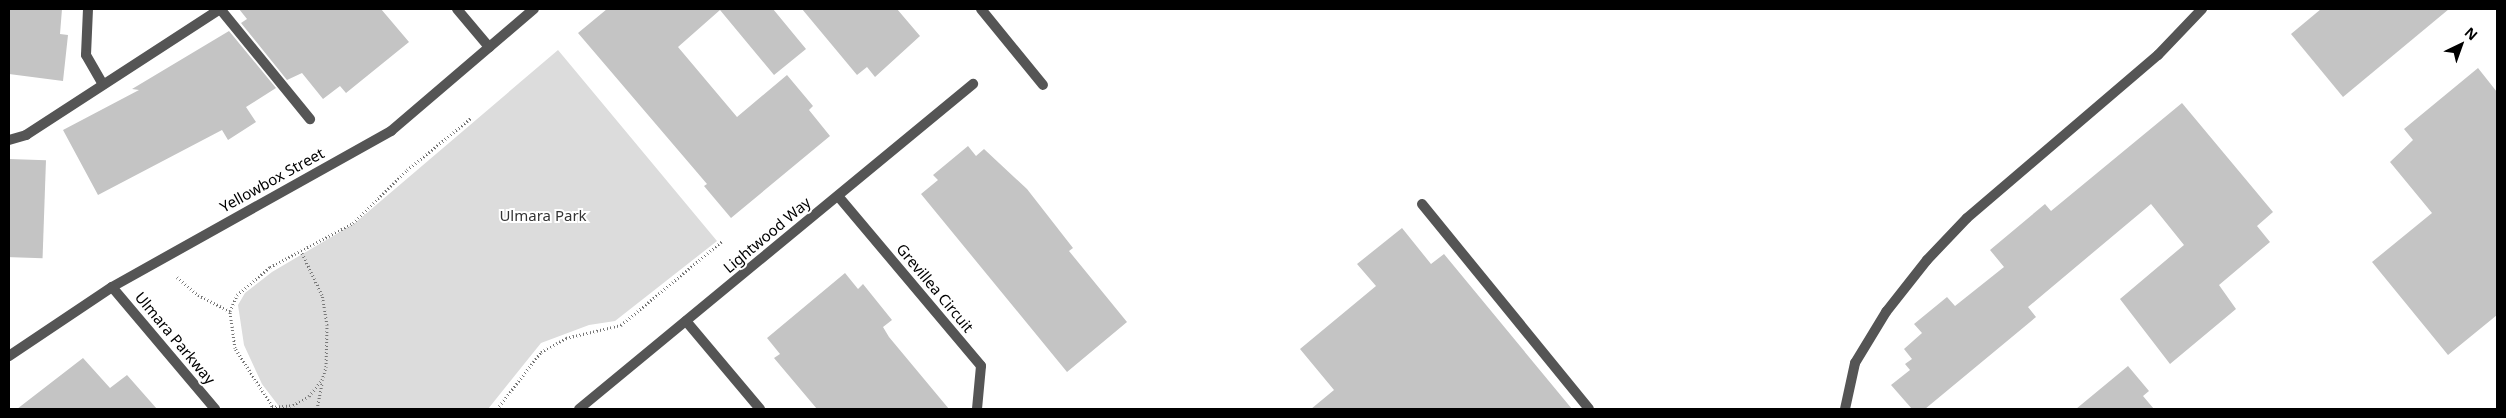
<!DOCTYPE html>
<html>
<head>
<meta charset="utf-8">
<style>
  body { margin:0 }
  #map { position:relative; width:2506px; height:418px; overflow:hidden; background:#fff; font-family:"Noto Sans",sans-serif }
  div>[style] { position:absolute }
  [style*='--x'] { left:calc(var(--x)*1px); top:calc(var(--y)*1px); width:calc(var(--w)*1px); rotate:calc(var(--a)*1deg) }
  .green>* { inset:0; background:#dcdcdc }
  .building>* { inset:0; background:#c4c4c4; transform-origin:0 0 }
  .path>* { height:3px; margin-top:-1.5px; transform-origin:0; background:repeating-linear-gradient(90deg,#777 0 1px,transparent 0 3.5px) }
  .service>* { height:10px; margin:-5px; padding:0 5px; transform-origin:5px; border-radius:5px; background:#555 }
  .minor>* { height:10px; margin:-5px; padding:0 5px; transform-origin:5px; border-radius:5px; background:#555 }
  span { translate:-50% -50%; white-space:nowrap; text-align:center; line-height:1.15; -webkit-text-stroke:4px #fff; paint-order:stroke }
  .street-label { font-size:15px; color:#000 }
  .park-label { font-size:15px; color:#333 }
  .frame { position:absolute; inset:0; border:10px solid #000; pointer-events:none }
  .north { position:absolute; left:2436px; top:20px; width:50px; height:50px; -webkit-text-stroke:4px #fff; paint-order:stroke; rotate:42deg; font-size:14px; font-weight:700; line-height:20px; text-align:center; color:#000 }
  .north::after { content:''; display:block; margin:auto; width:18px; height:22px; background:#000; clip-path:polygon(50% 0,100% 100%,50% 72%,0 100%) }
</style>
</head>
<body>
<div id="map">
  <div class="green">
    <div style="clip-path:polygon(558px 50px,717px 241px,615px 321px,589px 325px,541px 343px,488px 409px,281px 409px,262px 384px,244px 345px,238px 305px,245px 293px,272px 272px,355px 223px)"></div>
  </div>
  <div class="building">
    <div style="clip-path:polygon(9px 9px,62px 9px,60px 34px,68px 35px,63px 81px,9px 74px)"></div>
    <div style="clip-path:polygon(239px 9px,381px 9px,409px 42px,346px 93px,340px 86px,323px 99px,302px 73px,287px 80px,241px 23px,247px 19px)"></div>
    <div style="clip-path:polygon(607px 9px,773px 9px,806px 49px,774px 75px,720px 10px,678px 47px,737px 117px,787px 75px,813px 106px,809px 110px,830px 136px,731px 218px,704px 186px,707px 184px,578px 33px)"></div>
    <div style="clip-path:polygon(802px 9px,897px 9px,920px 36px,875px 77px,867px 67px,857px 75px)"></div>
    <div style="clip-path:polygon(2321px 9px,2449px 9px,2343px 97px,2291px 34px)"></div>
    <div style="clip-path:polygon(229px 31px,276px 88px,246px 107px,256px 122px,228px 140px,222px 130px,98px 195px,63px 130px,139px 90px,132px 89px)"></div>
    <div style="clip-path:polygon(2478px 68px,2497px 92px,2497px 315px,2448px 355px,2372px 262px,2432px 213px,2390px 162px,2413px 140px,2404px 129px)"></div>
    <div style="clip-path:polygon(2182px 103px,2273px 212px,2257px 226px,2270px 242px,2219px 285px,2236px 309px,2170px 364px,2120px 299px,2184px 245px,2151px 204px,2028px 307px,2036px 317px,1925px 409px,1912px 409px,1891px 385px,1910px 370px,1905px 364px,1912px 359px,1904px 349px,1922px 333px,1914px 324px,1947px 297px,1955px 306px,2004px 267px,1990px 250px,2045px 204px,2051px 211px)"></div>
    <div style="clip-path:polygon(968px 146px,976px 156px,984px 149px,1027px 189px,1073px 248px,1069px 251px,1127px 322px,1067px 372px,921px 194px,938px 180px,933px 175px)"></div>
    <div style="left:9px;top:159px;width:37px;height:98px;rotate:2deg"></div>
    <div style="clip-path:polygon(1402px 228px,1431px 264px,1444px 254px,1572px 409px,1311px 409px,1334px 390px,1300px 349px,1376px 286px,1357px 264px)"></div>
    <div style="clip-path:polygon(845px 273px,858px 289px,863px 284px,892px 320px,883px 327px,889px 337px,949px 409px,817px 409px,774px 358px,780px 354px,767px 338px)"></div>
    <div style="clip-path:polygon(83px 358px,110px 388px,127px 375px,157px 409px,17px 409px)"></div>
    <div style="clip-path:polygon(2128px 366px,2149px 391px,2143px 396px,2154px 409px,2076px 409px)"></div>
  </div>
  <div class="path">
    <div style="--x:177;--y:277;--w:28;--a:41"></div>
    <div style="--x:198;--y:295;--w:36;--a:27"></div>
    <div style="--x:272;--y:407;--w:21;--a:-5"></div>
    <div style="--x:293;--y:405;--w:18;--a:-29"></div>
    <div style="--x:309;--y:396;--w:21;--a:-51"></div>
    <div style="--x:322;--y:380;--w:14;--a:-73"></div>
    <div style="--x:326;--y:367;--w:42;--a:-88.6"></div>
    <div style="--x:327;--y:325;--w:30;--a:-99"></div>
    <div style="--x:322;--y:295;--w:49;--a:-115.5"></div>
    <div style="--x:274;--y:409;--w:72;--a:-122.6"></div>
    <div style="--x:235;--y:348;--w:37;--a:-98"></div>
    <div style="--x:230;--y:311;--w:17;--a:-66"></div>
    <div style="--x:237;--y:295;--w:43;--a:-40.3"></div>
    <div style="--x:270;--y:267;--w:94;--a:-27.9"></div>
    <div style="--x:353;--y:223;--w:76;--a:-44.5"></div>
    <div style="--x:407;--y:170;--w:82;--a:-39.1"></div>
    <div style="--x:317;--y:409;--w:26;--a:-79"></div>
    <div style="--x:497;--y:409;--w:72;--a:-52.3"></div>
    <div style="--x:541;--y:352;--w:29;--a:-29"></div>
    <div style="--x:566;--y:338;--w:57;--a:-13.3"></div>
    <div style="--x:621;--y:325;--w:131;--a:-39.7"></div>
  </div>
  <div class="service">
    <div style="--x:88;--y:9;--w:46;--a:92.5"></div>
    <div style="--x:86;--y:55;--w:34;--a:60"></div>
    <div style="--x:981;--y:9;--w:98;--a:50.8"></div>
    <div style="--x:221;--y:10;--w:141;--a:50.8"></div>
    <div style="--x:9;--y:140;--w:18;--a:-16"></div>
    <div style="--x:26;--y:135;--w:231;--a:-33"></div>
    <div style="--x:1422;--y:204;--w:264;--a:50.8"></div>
    <div style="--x:1845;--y:409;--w:47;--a:-77.7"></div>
    <div style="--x:1855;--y:363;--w:60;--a:-58.7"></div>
    <div style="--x:1886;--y:312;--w:66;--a:-51.7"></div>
    <div style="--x:1927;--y:260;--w:58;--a:-46.4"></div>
    <div style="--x:1967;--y:218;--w:251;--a:-40.5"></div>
    <div style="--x:2158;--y:55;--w:64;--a:-46.3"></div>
  </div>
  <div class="minor">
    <div style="--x:457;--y:9;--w:50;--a:49.9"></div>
    <div style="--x:838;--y:196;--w:222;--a:49.9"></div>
    <div style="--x:981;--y:366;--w:43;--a:95.3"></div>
    <div style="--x:112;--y:287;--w:160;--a:49.8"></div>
    <div style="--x:686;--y:321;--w:115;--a:49.9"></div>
    <div style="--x:9;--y:356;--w:124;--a:-33.8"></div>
    <div style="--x:112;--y:287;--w:320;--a:-29.2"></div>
    <div style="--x:391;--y:131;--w:188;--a:-40.5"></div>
    <div style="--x:579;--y:409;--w:511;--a:-39.52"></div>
  </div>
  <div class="street-label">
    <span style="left:272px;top:180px;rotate:-29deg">Yellowbox Street</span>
    <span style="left:767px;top:235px;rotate:-40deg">Lightwood Way</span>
    <span style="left:935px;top:288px;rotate:50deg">Grevillea Circuit</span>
    <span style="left:175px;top:338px;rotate:50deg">Ulmara Parkway</span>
  </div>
  <div class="park-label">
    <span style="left:543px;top:216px">Ulmara Park</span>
  </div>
  <div class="frame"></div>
  <div class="north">N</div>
</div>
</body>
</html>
